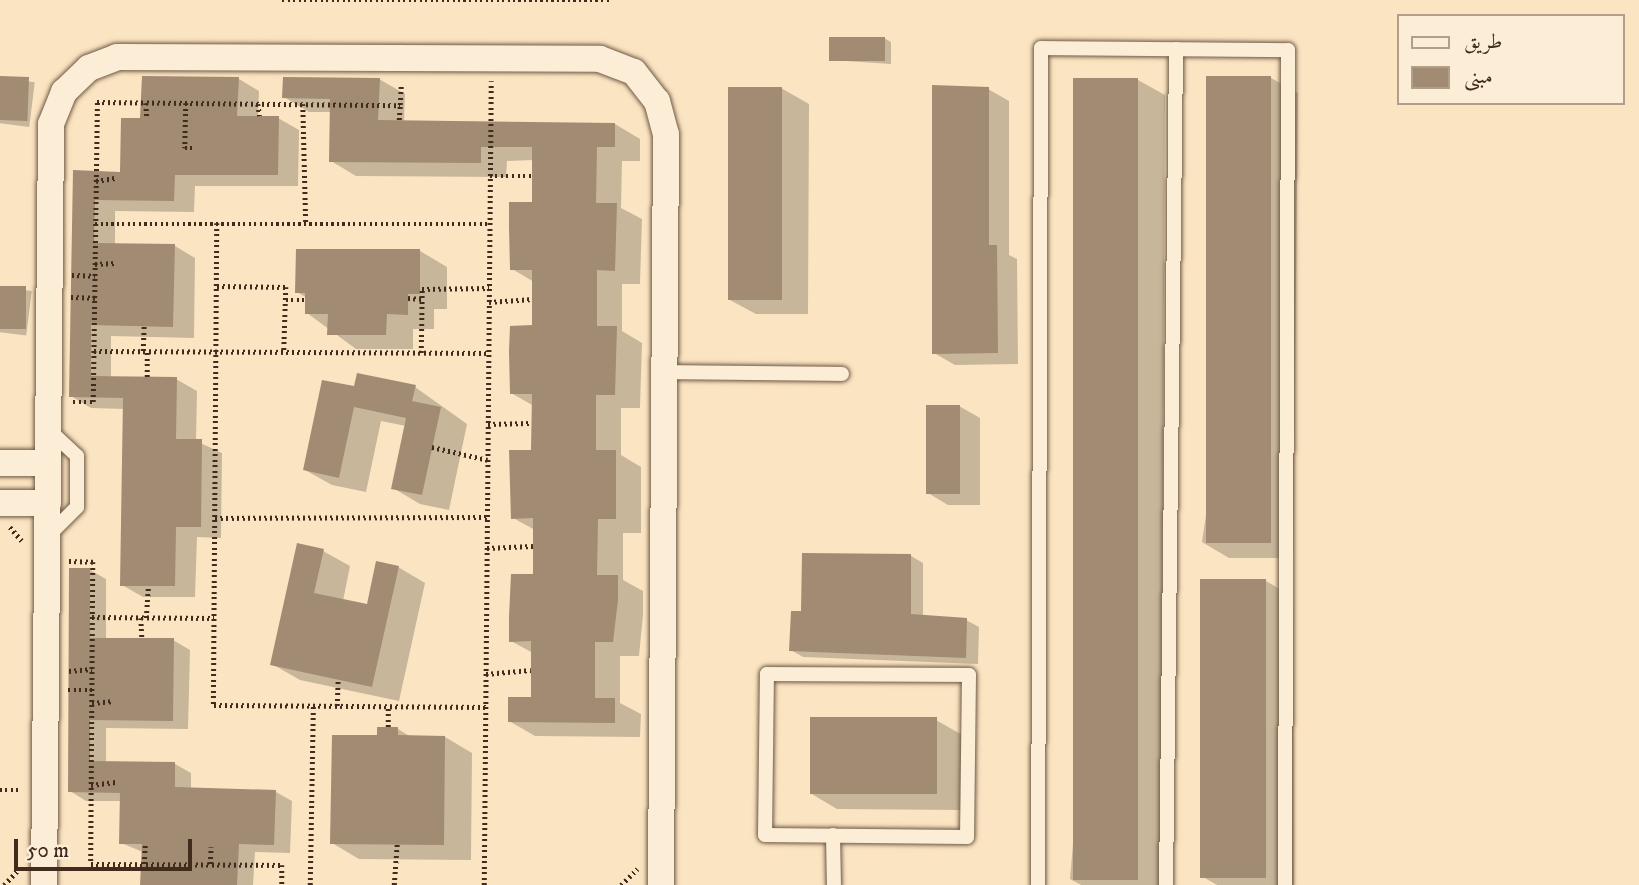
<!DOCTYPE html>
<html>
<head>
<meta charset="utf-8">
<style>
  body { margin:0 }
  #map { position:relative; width:1639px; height:885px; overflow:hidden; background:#fbe4c1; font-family:"IM FELL DW Pica",Amiri,serif }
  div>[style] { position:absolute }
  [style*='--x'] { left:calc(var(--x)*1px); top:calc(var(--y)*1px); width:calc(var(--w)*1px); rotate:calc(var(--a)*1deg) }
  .shadow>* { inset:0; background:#0003; transform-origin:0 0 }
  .building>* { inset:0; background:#a18b72; transform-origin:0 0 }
  .path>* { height:4.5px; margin-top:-2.25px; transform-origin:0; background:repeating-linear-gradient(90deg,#402b1c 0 2px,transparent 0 5.5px) }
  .roads { filter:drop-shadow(0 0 2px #6f5945) drop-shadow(0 0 2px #6f5945) }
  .service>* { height:14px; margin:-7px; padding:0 7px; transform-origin:7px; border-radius:7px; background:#fcedd7 }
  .minor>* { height:26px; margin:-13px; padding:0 13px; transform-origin:13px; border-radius:13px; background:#fcedd7 }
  span { translate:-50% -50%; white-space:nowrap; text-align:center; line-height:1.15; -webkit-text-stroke:6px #fcedd7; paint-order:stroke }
  .legend { position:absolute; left:1397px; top:14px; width:228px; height:91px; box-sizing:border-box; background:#fcedd7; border:2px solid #b19f8c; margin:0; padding:9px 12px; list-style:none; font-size:21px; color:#402b1c }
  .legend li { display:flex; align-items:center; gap:14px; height:35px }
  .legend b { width:35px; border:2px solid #b19f8c }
  .scale { position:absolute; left:14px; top:839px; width:178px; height:32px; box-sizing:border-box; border:4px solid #402b1c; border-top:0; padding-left:9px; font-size:21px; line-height:24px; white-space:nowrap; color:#402b1c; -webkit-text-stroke:5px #fcedd7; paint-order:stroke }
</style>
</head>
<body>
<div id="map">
  <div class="shadow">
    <div style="clip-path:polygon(884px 38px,891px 42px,891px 64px,830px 60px)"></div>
    <div style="left:0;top:78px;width:35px;height:45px;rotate:7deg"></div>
    <div style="clip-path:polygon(1271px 78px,1298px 93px,1293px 558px,1229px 558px,1202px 542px)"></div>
    <div style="clip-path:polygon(239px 79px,259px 91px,258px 118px,278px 118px,299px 130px,298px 186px,195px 186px,194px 212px,115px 211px,115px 245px,175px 246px,195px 258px,194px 338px,111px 336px,111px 378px,176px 379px,197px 391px,196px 441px,222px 453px,221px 538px,197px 537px,195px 597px,143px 597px,122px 585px,125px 409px,91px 408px,71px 396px,75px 172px,122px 174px,142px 119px)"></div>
    <div style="clip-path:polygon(379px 79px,405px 94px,404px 122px,615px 124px,640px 139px,640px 161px,622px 161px,621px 208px,642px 219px,640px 284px,622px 284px,622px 331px,642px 343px,640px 408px,621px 408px,621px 455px,641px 467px,641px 533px,623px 533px,623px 580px,643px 591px,643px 615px,639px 656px,620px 656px,620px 703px,641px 714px,640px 737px,535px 736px,509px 721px,532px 699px,533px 653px,511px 641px,535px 576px,535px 530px,513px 518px,533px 452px,534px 406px,511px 393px,534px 327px,534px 282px,512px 269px,534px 204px,534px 160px,507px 161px,506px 177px,356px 176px,331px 161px,331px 112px,309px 112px,284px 97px)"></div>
    <div style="clip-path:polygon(1138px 80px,1165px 95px,1161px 885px,1081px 885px,1070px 879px)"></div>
    <div style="clip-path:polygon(781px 88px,809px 104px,808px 314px,756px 314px,728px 299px)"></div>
    <div style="clip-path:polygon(988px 89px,1009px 101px,1009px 255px,1017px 259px,1018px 364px,955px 365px,934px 353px)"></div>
    <div style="clip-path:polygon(420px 251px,447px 267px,447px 309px,434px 309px,434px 329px,413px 329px,413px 349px,356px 349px,307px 313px,307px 298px,297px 292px)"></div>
    <div style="left:0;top:287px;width:32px;height:45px;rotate:7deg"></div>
    <div style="clip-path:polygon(415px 387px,467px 424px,449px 510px,420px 504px,393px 488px,406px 426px,381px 421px,366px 492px,332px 485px,305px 470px,356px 388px)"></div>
    <div style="clip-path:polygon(959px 406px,980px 418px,980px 505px,948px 505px,928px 493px)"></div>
    <div style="clip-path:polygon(323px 551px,350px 566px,343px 601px,368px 606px,398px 567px,425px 583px,399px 701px,300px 680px,272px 664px)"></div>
    <div style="clip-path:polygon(803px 555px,911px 556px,923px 563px,923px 617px,966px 620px,979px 627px,978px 664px,803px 657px,791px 650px,802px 613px)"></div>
    <div style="clip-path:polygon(70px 570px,90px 570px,106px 579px,106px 640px,173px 640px,190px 650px,188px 729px,106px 728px,106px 763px,175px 764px,191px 773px,191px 789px,276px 792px,292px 801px,290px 853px,255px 852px,253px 885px,142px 885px,143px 852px,121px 843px,122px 801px,86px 801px,70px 791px)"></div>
    <div style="clip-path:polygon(1266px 581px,1293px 597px,1294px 885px,1217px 885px,1203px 877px)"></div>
    <div style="clip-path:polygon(936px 720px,964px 736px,962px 810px,837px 809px,810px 793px)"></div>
    <div style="clip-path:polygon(398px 729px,411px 737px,445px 737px,472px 753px,471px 860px,359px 859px,332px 843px,379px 737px)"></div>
  </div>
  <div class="building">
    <div style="left:829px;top:37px;width:56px;height:24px"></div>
    <div style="left:0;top:76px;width:29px;height:44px;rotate:2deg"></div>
    <div style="clip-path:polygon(142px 76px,239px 77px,237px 116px,279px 116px,278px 175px,175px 175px,174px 201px,95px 200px,94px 243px,175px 244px,173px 327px,91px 325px,91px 376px,177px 377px,176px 439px,202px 439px,201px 527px,176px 527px,175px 586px,120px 586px,123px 398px,69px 397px,73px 170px,120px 172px,121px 118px,140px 118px)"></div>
    <div style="left:1206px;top:76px;width:65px;height:467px"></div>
    <div style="clip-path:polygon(283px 77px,380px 78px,378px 120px,615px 123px,615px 147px,597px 147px,596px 203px,617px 203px,615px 271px,597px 270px,597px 326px,617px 326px,615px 395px,596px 395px,596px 450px,616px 450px,616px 519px,598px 519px,597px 575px,618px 575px,618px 600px,613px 642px,595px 642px,595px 698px,615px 698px,615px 723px,508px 722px,508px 697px,531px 697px,531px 641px,509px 642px,509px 617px,511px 574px,533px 574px,533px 518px,511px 519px,509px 450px,531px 450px,532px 394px,510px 394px,509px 351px,510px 326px,532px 325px,532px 270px,510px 270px,509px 227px,509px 202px,532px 202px,532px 147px,481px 147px,481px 163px,329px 162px,330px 99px,282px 98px)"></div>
    <div style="left:1073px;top:78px;width:65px;height:802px"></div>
    <div style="clip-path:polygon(932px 85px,989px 87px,989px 245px,997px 245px,998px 353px,932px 354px)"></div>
    <div style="left:728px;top:87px;width:54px;height:213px"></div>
    <div style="clip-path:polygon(296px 249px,420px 249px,420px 294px,408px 294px,408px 315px,387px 314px,386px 335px,327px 335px,328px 314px,305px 314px,305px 293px,295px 293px)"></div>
    <div style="left:0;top:286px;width:26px;height:43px"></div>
    <div style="clip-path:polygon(357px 373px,416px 385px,412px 401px,441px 407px,422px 495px,391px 489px,406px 418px,354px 407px,339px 478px,303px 470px,322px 380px,354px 386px)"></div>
    <div style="left:926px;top:405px;width:34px;height:89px"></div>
    <div style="clip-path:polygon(297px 543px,324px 549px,314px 593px,367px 604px,376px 561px,399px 566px,372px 687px,270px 665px)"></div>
    <div style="clip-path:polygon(802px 553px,911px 554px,911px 614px,967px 618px,966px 658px,789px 651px,791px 611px,801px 611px)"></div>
    <div style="clip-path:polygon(69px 568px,90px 568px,90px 638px,174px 638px,173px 721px,90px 720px,90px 761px,175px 762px,175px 787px,276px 790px,274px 845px,239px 844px,237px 885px,140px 885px,142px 844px,119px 844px,120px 793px,68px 792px)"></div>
    <div style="left:1200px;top:579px;width:66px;height:299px"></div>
    <div style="left:810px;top:717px;width:127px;height:77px"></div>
    <div style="clip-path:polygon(377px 727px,398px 727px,398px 735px,445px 736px,444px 845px,330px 844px,332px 735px,377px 735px)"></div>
  </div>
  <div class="path">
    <div style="--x:282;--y:0;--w:330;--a:0"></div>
    <div style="--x:146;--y:103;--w:15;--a:86"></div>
    <div style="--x:186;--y:103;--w:45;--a:91.3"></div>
    <div style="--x:185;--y:148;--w:11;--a:0"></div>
    <div style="--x:258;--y:104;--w:12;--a:81"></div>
    <div style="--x:303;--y:104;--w:119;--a:88.6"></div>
    <div style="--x:399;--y:120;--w:15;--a:-86"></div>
    <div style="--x:490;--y:176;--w:42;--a:0"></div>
    <div style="--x:96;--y:181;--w:19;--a:-9"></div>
    <div style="--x:217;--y:223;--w:482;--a:90.4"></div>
    <div style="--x:214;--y:705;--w:272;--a:0.4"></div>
    <div style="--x:95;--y:224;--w:395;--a:0"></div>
    <div style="--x:95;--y:264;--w:21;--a:-3"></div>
    <div style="--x:72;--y:275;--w:23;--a:2"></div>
    <div style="--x:217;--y:286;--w:69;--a:0.8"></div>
    <div style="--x:286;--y:287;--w:65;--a:91.8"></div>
    <div style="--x:71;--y:297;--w:24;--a:2"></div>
    <div style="--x:408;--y:298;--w:14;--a:4"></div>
    <div style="--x:286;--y:300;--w:19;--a:0"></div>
    <div style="--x:489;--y:302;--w:44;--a:-3.9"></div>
    <div style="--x:94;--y:351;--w:395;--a:0.3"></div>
    <div style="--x:143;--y:351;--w:25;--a:-88"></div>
    <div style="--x:421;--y:353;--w:64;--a:-89.1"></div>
    <div style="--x:422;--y:289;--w:67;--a:-0.9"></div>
    <div style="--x:147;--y:377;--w:26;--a:-90"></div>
    <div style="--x:73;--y:402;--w:20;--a:0"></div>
    <div style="--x:93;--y:402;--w:300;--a:-89.2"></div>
    <div style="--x:97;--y:102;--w:303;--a:0.6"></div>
    <div style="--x:400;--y:105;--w:22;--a:-87"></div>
    <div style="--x:488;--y:424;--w:43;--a:-1.3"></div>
    <div style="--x:432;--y:447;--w:57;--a:13.1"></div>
    <div style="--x:215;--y:518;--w:273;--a:-0.2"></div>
    <div style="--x:10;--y:527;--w:18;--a:49"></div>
    <div style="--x:487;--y:548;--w:46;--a:-2.5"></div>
    <div style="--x:69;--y:561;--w:24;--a:2"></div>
    <div style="--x:93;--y:562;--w:302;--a:90.4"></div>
    <div style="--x:91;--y:864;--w:191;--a:0.3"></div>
    <div style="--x:282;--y:865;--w:20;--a:90"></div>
    <div style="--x:92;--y:617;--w:122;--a:0.5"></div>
    <div style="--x:141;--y:618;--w:20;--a:87"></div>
    <div style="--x:146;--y:618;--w:32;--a:-86"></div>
    <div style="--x:69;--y:671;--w:23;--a:-5"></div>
    <div style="--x:486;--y:674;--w:45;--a:-5.1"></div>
    <div style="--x:68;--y:690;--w:24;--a:0"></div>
    <div style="--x:92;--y:703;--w:22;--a:-5"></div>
    <div style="--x:337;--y:706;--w:26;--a:-88"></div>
    <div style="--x:388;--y:727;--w:20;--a:-90"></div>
    <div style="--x:91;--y:785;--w:25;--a:-7"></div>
    <div style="--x:0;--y:790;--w:20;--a:0"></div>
    <div style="--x:144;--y:864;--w:20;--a:-87"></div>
    <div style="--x:210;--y:864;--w:17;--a:-87"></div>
    <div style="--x:4;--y:885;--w:23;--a:-47"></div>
    <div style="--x:310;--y:885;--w:179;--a:-89"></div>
    <div style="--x:394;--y:885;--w:41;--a:-85.8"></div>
    <div style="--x:484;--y:885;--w:804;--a:-89.5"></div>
    <div style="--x:621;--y:885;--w:23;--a:-45"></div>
  </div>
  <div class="roads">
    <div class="service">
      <div style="--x:664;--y:372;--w:178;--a:0.6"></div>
      <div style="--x:48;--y:536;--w:41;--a:-45"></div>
      <div style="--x:77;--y:507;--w:51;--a:-90"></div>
      <div style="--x:77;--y:456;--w:38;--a:-137"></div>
      <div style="--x:767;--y:674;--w:202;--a:0.3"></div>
      <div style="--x:969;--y:675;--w:162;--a:90.7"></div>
      <div style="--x:967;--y:837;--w:202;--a:-179.4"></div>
      <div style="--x:765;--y:835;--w:161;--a:-89.3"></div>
      <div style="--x:833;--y:835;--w:50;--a:88.9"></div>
      <div style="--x:1038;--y:885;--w:837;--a:-89.79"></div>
      <div style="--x:1041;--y:48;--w:247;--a:0.5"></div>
      <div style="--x:1288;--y:50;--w:835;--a:90.21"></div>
      <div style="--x:1166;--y:885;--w:836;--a:-89.31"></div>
    </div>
    <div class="minor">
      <div style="--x:0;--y:463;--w:47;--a:0"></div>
      <div style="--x:0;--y:503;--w:48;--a:0"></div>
      <div style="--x:44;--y:885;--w:761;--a:-89.47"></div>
      <div style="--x:51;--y:124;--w:35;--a:-68"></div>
      <div style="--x:64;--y:92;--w:35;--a:-44"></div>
      <div style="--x:89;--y:68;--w:30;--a:-21"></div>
      <div style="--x:117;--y:57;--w:483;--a:0.2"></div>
      <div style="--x:600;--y:59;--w:36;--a:21"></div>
      <div style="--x:634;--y:72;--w:37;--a:52"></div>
      <div style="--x:657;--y:101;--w:34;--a:75"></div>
      <div style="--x:666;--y:134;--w:751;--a:90.38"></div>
    </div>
  </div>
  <ul class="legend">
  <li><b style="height:9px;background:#fcedd7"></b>طريق</li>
  <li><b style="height:19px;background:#a18b72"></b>مبنى</li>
  </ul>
  <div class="scale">50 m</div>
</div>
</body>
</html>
